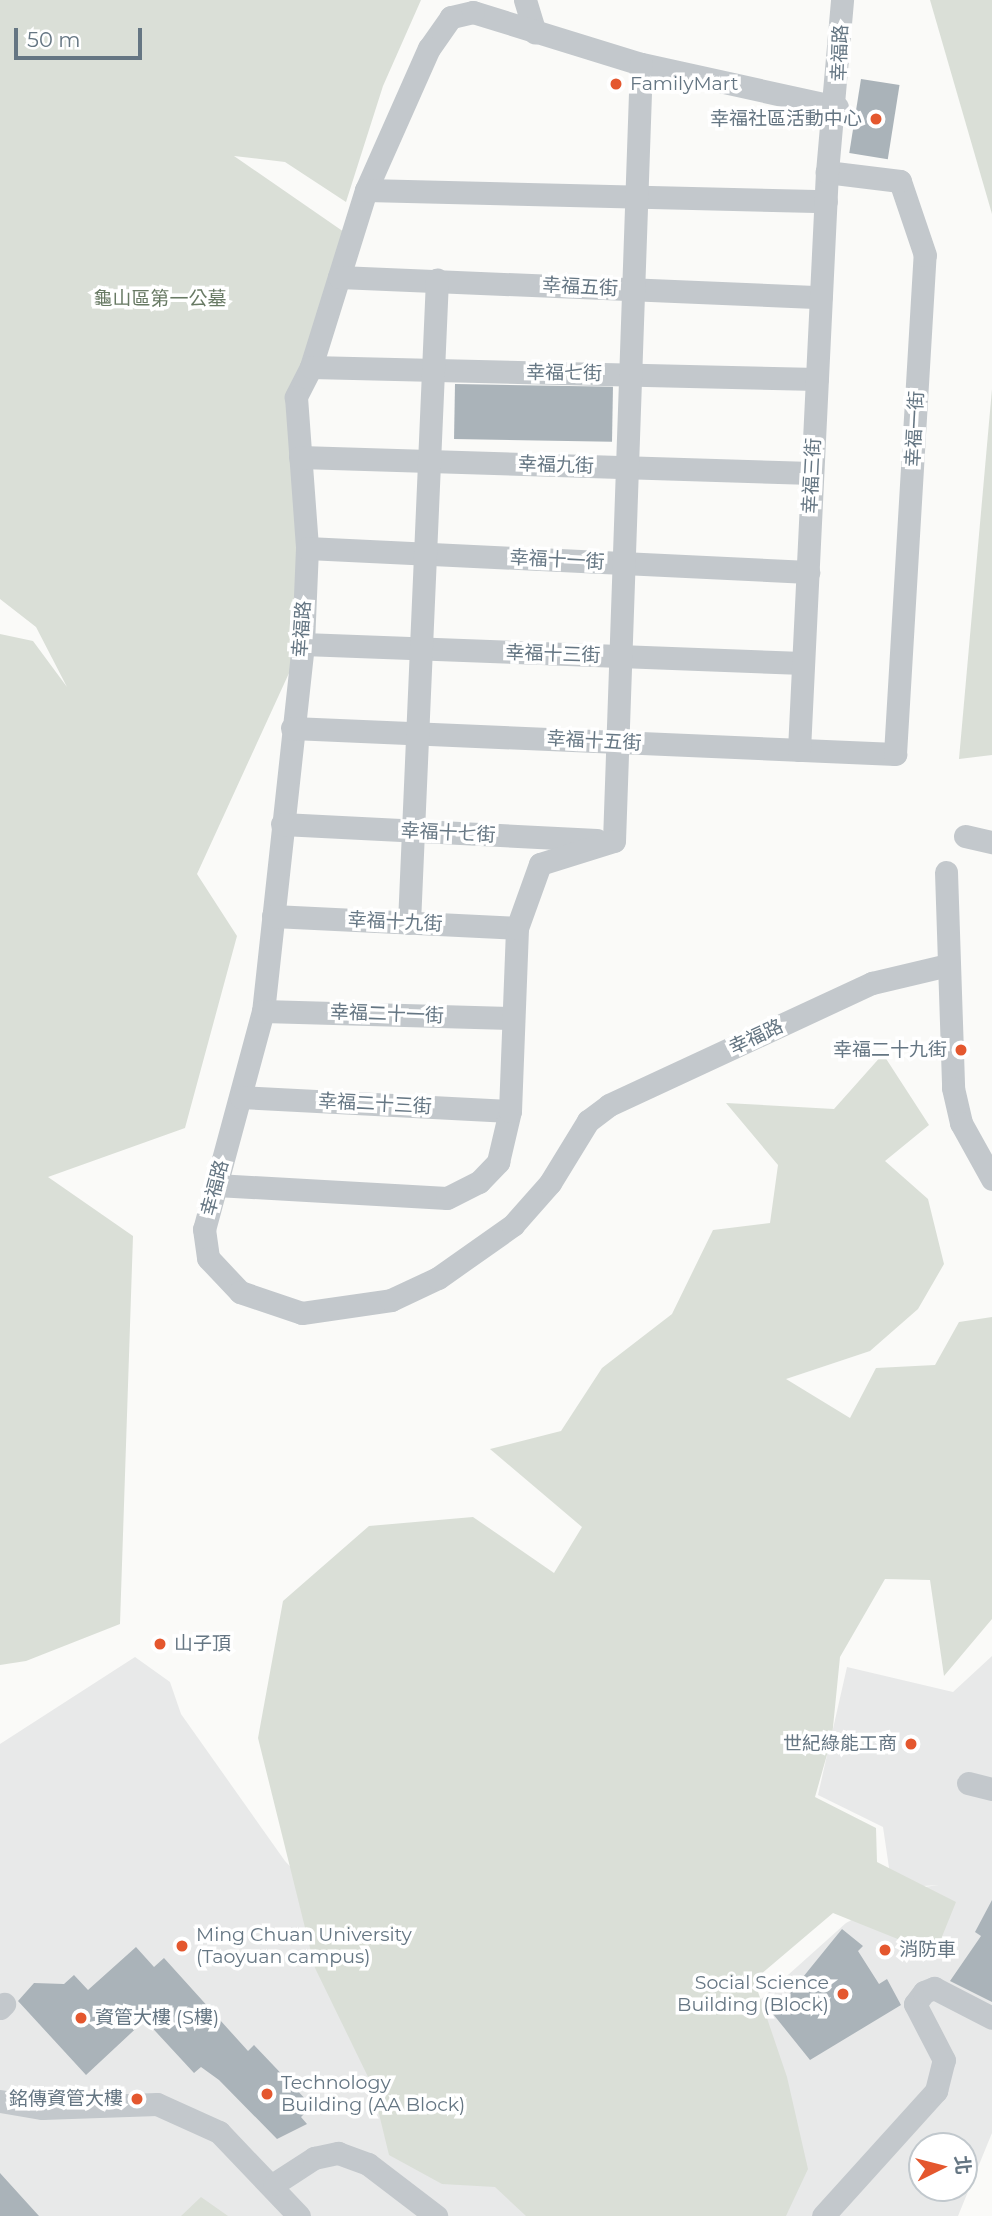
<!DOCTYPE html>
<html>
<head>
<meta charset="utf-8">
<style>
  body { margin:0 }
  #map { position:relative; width:992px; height:2216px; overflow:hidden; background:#fafaf8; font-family:Montserrat,"Noto Sans TC",sans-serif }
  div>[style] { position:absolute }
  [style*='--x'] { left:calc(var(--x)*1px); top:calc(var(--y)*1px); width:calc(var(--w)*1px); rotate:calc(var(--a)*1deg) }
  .built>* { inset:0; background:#e8e9e9 }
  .green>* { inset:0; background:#dadfd7 }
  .building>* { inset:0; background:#aab3b9; transform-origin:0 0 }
  .minor>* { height:23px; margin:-11.5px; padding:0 11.5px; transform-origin:11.5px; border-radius:11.5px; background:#c3c8cc }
  .dots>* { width:19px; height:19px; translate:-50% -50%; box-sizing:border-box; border:4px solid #fff; border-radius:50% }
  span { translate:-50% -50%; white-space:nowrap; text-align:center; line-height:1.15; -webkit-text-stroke:7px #fff; paint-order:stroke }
  .street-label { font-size:19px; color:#657683 }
  .poi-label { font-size:19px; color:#657683 }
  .left { translate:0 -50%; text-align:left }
  .right { translate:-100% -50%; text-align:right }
  .park-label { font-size:19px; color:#687a64 }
  .north { position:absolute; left:908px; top:2132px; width:70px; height:70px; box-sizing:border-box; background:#fff; border:2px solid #c1c8cd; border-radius:50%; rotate:84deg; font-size:19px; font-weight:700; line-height:28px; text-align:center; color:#657683 }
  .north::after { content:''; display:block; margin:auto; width:24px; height:32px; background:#e4572e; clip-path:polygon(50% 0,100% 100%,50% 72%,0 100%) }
  .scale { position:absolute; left:14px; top:28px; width:128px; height:32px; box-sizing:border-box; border:4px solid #657683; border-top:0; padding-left:9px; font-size:21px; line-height:24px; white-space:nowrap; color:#657683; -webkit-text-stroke:5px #fff; paint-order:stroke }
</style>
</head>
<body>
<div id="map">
  <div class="built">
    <div style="clip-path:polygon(evenodd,992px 1656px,992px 2133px,958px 2216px,0 2216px,0 1744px,135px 1657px,170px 1682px,181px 1714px,285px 1861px,385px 1968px,681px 2071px,846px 1923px,909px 1889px,939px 1885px,892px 1888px,883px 1827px,818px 1795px,847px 1667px,953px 1692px,992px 1656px,922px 2146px,964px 2146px,964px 2188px,922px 2188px,922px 2146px)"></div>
  </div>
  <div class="green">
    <div style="clip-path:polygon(0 0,421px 0,383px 86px,346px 202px,285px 162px,234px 156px,344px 232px,306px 364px,295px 660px,197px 874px,237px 936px,185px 1128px,48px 1177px,133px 1236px,120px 1624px,26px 1661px,0 1665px,0 634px,33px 641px,67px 687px,36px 627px,0 599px)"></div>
    <div style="clip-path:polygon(930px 0,992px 0,992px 214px)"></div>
    <div style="clip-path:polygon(992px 389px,992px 755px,959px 759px)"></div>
    <div style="clip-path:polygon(883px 1054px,929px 1125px,885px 1161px,928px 1199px,944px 1264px,918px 1309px,870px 1351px,786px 1379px,850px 1418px,876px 1368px,935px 1365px,959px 1322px,992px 1317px,992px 1619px,944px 1676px,930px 1580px,885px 1579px,840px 1657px,832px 1737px,815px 1797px,876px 1828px,877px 1862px,956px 1902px,935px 1954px,833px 1913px,754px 1980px,787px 2077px,808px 2169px,786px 2216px,526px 2216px,495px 2187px,442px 2184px,389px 2155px,372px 2085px,315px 1968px,258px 1738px,283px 1601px,369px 1526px,473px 1517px,554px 1573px,582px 1527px,490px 1449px,561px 1431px,602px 1368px,672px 1314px,713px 1230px,770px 1223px,778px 1165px,726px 1103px,834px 1109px)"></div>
    <div style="clip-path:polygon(201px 2197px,228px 2216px,181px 2216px)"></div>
  </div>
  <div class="building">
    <div style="left:861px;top:79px;width:39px;height:75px;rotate:9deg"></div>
    <div style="left:455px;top:384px;width:158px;height:55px;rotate:1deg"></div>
    <div style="clip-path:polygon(992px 1900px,992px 2002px,950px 1981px,981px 1936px,975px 1932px)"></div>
    <div style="clip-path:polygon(842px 1929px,863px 1946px,858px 1951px,879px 1984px,887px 1979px,901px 2005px,810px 2060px,773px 2014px)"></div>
    <div style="clip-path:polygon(136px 1947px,154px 1967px,164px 1958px,248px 2051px,254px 2045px,312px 2106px,301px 2117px,307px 2124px,277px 2139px,219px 2080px,201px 2067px,194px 2073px,145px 2020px,86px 2075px,18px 2001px,34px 1983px,64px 1984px,74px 1975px,88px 1990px)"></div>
    <div style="clip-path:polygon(0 2173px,19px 2194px,39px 2216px,0 2216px)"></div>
  </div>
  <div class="minor">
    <div style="--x:525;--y:0;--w:34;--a:73"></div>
    <div style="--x:837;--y:107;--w:201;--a:-167.6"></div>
    <div style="--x:641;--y:64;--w:176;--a:-162.8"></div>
    <div style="--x:473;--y:12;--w:23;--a:167"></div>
    <div style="--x:451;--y:17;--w:38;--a:125"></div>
    <div style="--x:429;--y:48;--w:155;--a:113.9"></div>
    <div style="--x:366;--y:190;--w:185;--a:107.3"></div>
    <div style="--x:311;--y:367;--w:34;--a:117"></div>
    <div style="--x:296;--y:397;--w:151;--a:85.8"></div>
    <div style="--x:307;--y:548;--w:96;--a:92.4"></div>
    <div style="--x:303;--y:644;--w:369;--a:96.2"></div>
    <div style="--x:263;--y:1011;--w:226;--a:105.1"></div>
    <div style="--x:204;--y:1229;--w:29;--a:82"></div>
    <div style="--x:208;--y:1258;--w:47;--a:46.7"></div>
    <div style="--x:240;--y:1292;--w:65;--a:18.7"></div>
    <div style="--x:302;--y:1313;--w:90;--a:-8.3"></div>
    <div style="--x:391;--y:1300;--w:52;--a:-25.1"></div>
    <div style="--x:438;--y:1278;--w:92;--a:-35.2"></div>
    <div style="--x:513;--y:1225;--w:56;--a:-48.6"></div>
    <div style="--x:550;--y:1183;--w:73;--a:-58.5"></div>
    <div style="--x:588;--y:1121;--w:26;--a:-37"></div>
    <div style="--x:609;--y:1105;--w:290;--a:-24.9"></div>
    <div style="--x:872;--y:983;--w:78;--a:-13.3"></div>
    <div style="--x:366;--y:190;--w:460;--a:1.4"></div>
    <div style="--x:339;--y:277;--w:482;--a:2.4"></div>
    <div style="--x:311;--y:367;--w:506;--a:1.36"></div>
    <div style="--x:300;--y:457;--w:512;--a:1.79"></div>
    <div style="--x:307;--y:548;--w:502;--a:2.74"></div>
    <div style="--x:303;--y:644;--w:500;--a:2.18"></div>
    <div style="--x:292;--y:728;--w:604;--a:2.47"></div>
    <div style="--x:895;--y:754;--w:500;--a:-86.6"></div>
    <div style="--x:925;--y:255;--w:78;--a:-108.7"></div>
    <div style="--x:900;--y:181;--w:74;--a:-173"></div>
    <div style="--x:799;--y:750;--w:579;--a:-87.23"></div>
    <div style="--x:827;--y:172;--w:173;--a:-85"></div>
    <div style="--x:282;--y:824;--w:315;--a:2.9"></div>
    <div style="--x:965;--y:836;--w:28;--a:13"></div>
    <div style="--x:614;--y:841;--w:777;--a:-88.01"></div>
    <div style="--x:946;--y:872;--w:216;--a:88.1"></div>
    <div style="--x:953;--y:1088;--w:36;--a:77"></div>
    <div style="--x:961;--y:1123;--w:64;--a:61"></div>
    <div style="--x:273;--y:916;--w:244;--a:2.8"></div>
    <div style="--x:409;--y:923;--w:644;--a:-87.51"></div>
    <div style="--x:263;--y:1011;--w:249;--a:1.6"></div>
    <div style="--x:241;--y:1097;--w:269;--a:3"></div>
    <div style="--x:216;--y:1185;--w:231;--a:3.2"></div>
    <div style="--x:447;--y:1198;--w:36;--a:-27"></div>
    <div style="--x:479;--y:1182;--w:28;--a:-46"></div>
    <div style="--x:498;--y:1162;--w:52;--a:-76.8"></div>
    <div style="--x:510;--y:1111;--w:183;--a:-87.8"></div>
    <div style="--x:517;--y:928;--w:68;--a:-70.2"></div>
    <div style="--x:540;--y:864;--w:77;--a:-17.3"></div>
    <div style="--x:968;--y:1783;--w:25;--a:14"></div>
    <div style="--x:0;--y:2008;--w:6;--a:-45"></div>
    <div style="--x:0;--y:2101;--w:43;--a:9.5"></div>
    <div style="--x:42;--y:2108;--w:115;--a:-2"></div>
    <div style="--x:157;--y:2104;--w:68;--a:24.3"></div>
    <div style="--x:219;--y:2132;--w:116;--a:46.4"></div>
    <div style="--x:274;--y:2184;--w:48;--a:-33"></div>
    <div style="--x:314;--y:2158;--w:25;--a:-12"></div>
    <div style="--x:338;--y:2153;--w:32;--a:20"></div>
    <div style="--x:368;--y:2164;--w:86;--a:37.4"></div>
    <div style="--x:823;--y:2216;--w:169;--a:-47.9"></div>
    <div style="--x:936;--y:2091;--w:32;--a:-76"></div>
    <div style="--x:944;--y:2060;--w:63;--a:-117.4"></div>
    <div style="--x:915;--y:2004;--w:15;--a:-53"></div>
    <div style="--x:924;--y:1992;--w:11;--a:-22"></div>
    <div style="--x:934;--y:1988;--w:65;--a:27.3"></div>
  </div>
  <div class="dots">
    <div style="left:616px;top:84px;background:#e4572e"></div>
    <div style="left:876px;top:119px;background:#e4572e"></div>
    <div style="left:961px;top:1050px;background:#e4572e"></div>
    <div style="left:160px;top:1644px;background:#e4572e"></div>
    <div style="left:911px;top:1744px;background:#e4572e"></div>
    <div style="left:182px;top:1946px;background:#e4572e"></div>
    <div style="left:885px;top:1950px;background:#e4572e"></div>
    <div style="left:843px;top:1994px;background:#e4572e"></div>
    <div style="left:81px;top:2018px;background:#e4572e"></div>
    <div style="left:267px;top:2094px;background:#e4572e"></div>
    <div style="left:137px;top:2099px;background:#e4572e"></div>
  </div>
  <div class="street-label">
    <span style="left:840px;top:53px;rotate:-88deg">幸福路</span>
    <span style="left:580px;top:287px;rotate:3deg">幸福五街</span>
    <span style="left:564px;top:373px;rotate:1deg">幸福七街</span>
    <span style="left:915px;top:429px;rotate:-87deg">幸福一街</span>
    <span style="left:556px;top:465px;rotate:2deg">幸福九街</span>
    <span style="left:812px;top:476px;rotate:-87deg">幸福三街</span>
    <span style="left:557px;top:560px;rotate:3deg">幸福十一街</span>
    <span style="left:302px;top:629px;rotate:-86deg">幸福路</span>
    <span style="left:553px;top:654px;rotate:2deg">幸福十三街</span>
    <span style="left:594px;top:741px;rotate:3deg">幸福十五街</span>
    <span style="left:448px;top:833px;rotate:3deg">幸福十七街</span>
    <span style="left:395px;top:922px;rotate:3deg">幸福十九街</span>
    <span style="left:387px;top:1014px;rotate:2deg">幸福二十一街</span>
    <span style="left:756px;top:1037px;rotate:-25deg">幸福路</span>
    <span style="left:375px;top:1104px;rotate:3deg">幸福二十三街</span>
    <span style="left:215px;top:1188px;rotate:-75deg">幸福路</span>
  </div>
  <div class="poi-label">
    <span class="left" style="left:630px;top:84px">FamilyMart</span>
    <span class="right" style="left:862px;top:119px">幸福社區活動中心</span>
    <span class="right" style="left:947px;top:1050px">幸福二十九街</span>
    <span class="left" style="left:174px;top:1644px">山子頂</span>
    <span class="right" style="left:897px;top:1744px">世紀綠能工商</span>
    <span class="left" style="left:196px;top:1946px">Ming Chuan University<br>(Taoyuan campus)</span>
    <span class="left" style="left:899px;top:1950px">消防車</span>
    <span class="right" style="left:829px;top:1994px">Social Science<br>Building (Block)</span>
    <span class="left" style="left:95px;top:2018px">資管大樓 (S樓)</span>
    <span class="left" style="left:281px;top:2094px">Technology<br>Building (AA Block)</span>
    <span class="right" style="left:123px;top:2099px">銘傳資管大樓</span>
  </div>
  <div class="park-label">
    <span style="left:160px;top:299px">龜山區第一公墓</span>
  </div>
  <div class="north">北</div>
  <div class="scale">50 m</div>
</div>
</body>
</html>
